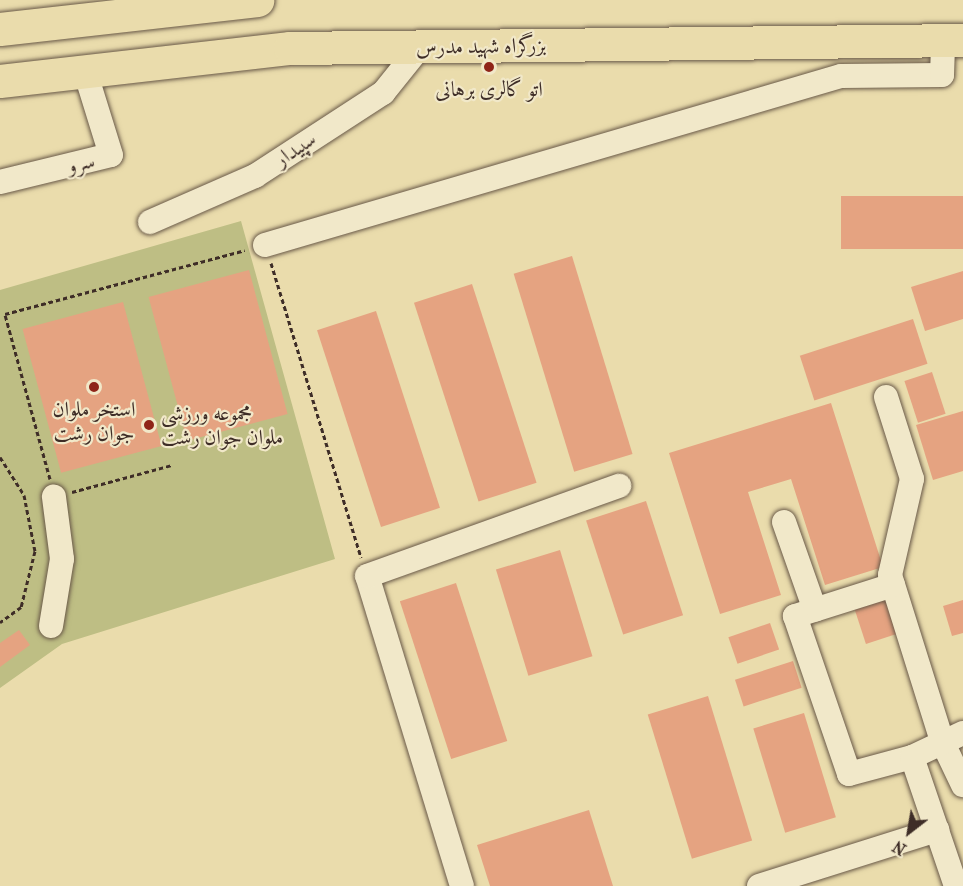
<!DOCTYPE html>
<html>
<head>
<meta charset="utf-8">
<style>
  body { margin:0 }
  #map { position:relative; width:963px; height:886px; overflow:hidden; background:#eadcac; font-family:"IM FELL French Canon",Amiri,serif }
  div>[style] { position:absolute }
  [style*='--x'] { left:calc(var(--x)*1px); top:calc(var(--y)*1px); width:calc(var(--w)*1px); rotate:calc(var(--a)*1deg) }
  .green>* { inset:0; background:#bebe84 }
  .building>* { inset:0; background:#e5a381; transform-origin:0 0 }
  .path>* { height:3px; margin-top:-1.5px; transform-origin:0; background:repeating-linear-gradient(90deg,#3e2d27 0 4.5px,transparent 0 7.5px) }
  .roads { filter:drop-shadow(0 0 2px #695948) drop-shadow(0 0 2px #695948) }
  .minor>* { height:24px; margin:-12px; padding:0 12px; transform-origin:12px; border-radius:12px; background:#f1e8c9 }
  .highway>* { height:33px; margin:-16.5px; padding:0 16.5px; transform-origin:16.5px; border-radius:16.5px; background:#eadcac }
  .dots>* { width:16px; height:16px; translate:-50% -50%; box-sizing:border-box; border:3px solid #f1e8c9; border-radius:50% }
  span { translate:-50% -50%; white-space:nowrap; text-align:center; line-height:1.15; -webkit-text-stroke:4.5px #f1e8c9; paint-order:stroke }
  .street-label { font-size:21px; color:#3e2d27 }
  .poi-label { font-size:21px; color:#3e2d27 }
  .left { translate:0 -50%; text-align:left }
  .north { position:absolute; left:879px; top:802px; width:60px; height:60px; -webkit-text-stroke:4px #f1e8c9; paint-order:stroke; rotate:211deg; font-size:16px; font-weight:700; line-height:24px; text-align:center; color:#3e2d27 }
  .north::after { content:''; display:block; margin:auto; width:21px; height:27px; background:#3e2d27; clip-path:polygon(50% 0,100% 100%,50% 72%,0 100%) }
</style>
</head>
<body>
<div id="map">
  <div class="green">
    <div style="clip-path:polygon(241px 221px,335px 559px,62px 644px,0 688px,0 290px)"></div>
  </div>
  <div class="building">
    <div style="left:963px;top:196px;width:53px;height:122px;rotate:90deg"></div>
    <div style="left:572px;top:256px;width:207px;height:61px;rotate:73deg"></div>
    <div style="left:249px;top:270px;width:149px;height:104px;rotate:75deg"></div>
    <div style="clip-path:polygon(963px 271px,963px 319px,925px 331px,911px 287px)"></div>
    <div style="left:472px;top:284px;width:209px;height:61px;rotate:72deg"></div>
    <div style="left:123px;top:302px;width:149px;height:104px;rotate:75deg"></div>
    <div style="left:376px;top:311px;width:207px;height:62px;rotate:72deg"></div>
    <div style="left:913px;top:319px;width:47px;height:119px;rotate:72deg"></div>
    <div style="left:932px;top:372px;width:44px;height:29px;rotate:72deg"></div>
    <div style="clip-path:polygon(831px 403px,883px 567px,825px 585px,791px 479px,748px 492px,781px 595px,720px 614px,669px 453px)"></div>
    <div style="clip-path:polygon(963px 411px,963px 471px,933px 480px,916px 425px)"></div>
    <div style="left:646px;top:501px;width:120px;height:63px;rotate:72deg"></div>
    <div style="left:560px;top:550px;width:111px;height:67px;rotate:73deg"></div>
    <div style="left:456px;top:583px;width:166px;height:59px;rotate:72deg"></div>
    <div style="left:884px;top:596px;width:40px;height:32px;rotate:72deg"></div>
    <div style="clip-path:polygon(963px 600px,963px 633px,952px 636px,943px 606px)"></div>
    <div style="left:770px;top:623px;width:28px;height:44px;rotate:71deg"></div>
    <div style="clip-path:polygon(19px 630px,30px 645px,0 667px,0 643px)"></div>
    <div style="left:793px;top:661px;width:28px;height:61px;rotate:72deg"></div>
    <div style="left:708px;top:696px;width:151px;height:63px;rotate:73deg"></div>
    <div style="left:804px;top:713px;width:109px;height:53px;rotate:73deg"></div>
    <div style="clip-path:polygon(589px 810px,613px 886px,490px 886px,477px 845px)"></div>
  </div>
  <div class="path">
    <div style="--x:271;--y:263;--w:308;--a:73"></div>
    <div style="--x:0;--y:457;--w:45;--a:57.7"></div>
    <div style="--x:24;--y:495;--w:57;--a:78.9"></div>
    <div style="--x:35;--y:551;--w:58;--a:104"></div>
    <div style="--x:21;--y:607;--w:26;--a:144"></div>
    <div style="--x:50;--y:479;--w:171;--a:-105.3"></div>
    <div style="--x:5;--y:314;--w:248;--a:-14.9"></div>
    <div style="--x:72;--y:492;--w:104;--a:-15.1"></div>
  </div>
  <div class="roads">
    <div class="minor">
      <div style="--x:0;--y:182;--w:114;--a:-13.7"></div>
      <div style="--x:111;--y:155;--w:88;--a:-107.2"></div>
      <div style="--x:150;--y:222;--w:115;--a:-23.7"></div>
      <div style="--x:255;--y:176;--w:153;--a:-33"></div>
      <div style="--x:383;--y:93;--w:59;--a:-51.2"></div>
      <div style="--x:265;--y:245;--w:600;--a:-16.35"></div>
      <div style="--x:841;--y:76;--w:101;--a:-0.6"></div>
      <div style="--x:942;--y:75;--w:34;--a:-88"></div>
      <div style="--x:886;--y:397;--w:86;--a:72.4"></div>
      <div style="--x:912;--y:479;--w:98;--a:102.9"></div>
      <div style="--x:890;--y:575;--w:174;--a:72.6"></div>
      <div style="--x:942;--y:741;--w:49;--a:64.5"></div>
      <div style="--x:784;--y:522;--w:93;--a:70.6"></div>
      <div style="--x:893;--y:585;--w:103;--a:162.4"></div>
      <div style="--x:795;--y:616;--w:167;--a:71.1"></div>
      <div style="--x:849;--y:774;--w:65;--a:-15.1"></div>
      <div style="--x:912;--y:757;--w:56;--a:-25.2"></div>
      <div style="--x:51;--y:626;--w:68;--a:-80.7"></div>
      <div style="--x:62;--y:559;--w:63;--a:-97.4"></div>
      <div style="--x:912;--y:757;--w:136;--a:71.2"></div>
      <div style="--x:462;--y:886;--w:324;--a:-107"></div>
      <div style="--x:367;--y:576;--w:268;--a:-19.7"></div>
      <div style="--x:759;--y:886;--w:187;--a:-17.5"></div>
    </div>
    <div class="highway">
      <div style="--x:0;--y:29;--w:259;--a:-6.4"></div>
      <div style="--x:0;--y:81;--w:292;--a:-6.5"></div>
      <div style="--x:290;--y:48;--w:673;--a:-0.68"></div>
    </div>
  </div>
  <div class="dots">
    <div style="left:489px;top:67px;background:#8f2418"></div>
    <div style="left:94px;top:387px;background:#8f2418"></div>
    <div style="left:149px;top:425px;background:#8f2418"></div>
  </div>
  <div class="street-label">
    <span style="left:481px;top:46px;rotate:-1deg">بزرگراه شهید مدرس</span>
    <span style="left:295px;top:149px;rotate:-34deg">سپیدار</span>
    <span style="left:81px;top:163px;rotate:-13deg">سرو</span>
  </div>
  <div class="poi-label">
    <span style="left:489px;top:89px">اتو گالری برهانی</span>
    <span style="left:94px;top:421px">استخر ملوان<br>جوان رشت</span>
    <span class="left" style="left:161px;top:425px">مجموعه ورزشی<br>ملوان جوان رشت</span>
  </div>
  <div class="north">N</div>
</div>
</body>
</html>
